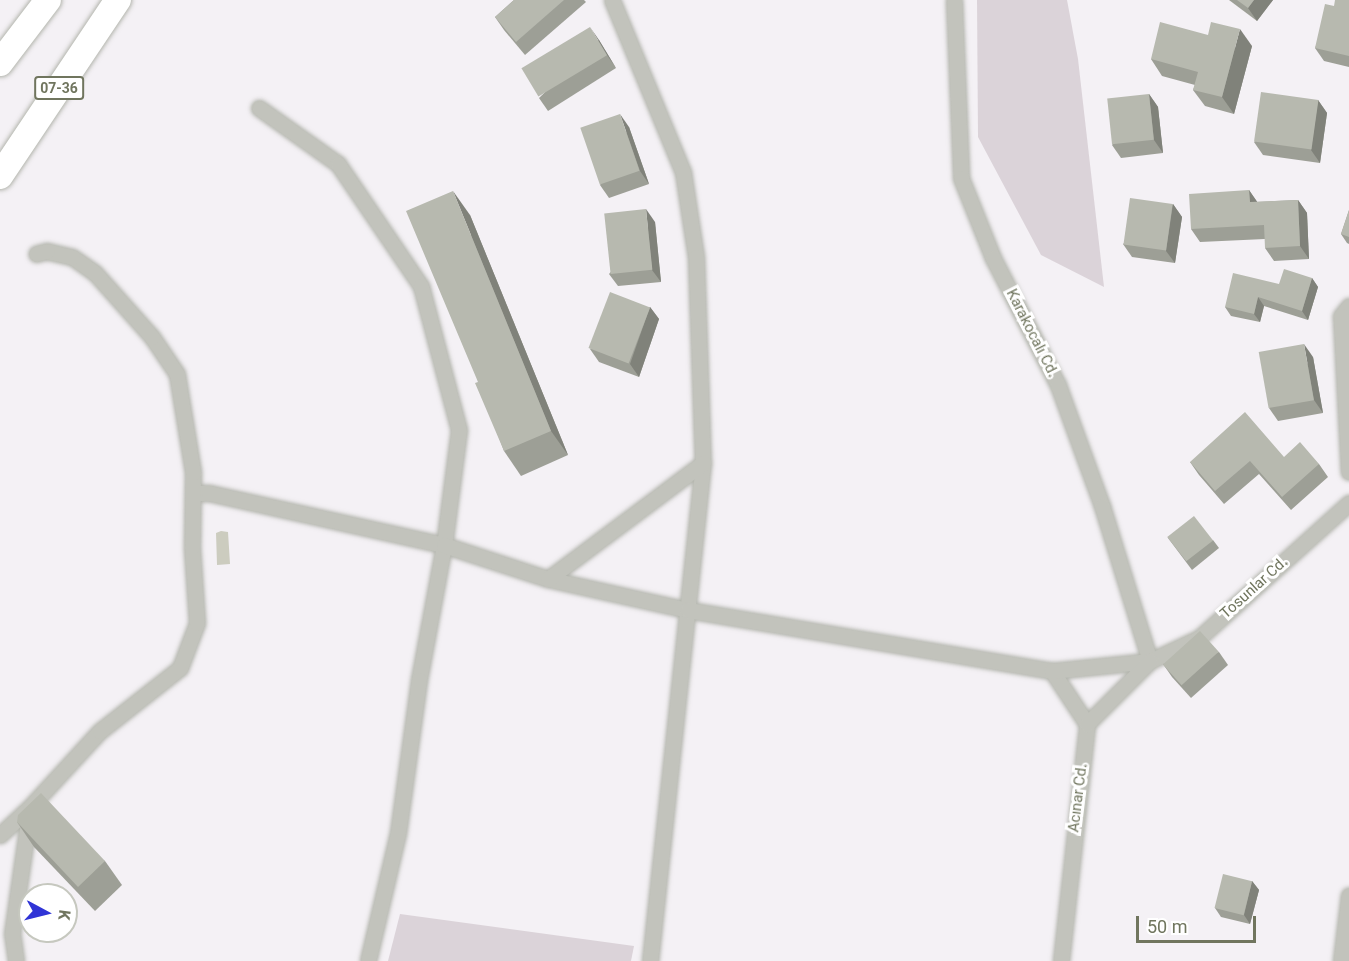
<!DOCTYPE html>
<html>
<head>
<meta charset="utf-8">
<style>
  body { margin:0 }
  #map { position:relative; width:1349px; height:961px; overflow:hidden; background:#f4f1f5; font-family:Roboto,sans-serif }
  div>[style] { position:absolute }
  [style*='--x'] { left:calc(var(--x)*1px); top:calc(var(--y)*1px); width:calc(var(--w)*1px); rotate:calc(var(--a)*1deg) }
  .green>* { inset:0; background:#dbd3d9 }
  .water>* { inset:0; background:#ccccbf }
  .roads { filter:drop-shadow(0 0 2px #b3b5ad) drop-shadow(0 0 2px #b3b5ad) }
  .minor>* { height:15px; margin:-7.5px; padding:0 7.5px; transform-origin:7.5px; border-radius:7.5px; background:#c2c3bc }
  .trunk>* { height:26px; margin:-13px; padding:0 13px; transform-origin:13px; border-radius:13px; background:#fff }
  .wall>* { inset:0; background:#9d9f96 }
  .shaded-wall>* { inset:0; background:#80827a }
  .building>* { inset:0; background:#b7b9af; transform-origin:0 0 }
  span { translate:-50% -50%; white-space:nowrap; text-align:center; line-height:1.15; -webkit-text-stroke:6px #fff; paint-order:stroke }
  .shield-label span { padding:2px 4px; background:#fff; border:2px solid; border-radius:4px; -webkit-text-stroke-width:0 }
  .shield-label { font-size:14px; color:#70755e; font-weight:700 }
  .street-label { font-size:15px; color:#70755e }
  .north { position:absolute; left:18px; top:883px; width:60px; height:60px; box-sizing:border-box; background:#fff; border:2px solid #c6c8bf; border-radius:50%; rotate:97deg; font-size:16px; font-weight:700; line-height:24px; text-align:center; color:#70755e }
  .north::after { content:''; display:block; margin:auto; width:21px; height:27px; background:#3034d6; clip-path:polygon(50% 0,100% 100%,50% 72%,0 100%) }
  .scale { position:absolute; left:1136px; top:916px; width:120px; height:27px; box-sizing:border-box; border:3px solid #70755e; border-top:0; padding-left:8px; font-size:18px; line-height:21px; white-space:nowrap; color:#70755e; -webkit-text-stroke:4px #fff; paint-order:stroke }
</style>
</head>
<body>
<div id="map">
  <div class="green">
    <div style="clip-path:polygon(977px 0,1067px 0,1078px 59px,1104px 287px,1041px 255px,978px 137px)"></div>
    <div style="clip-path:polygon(400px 914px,634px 946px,631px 961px,388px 961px)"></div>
  </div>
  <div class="water">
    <div style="clip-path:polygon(221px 531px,228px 532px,230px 564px,217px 565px,216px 533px)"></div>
  </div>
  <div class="roads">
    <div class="minor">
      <div style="--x:612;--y:0;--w:186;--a:67.6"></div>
      <div style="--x:683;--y:172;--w:86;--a:81.3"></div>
      <div style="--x:696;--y:257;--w:206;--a:88.1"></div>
      <div style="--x:703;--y:463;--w:501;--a:96.07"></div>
      <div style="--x:954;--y:0;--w:178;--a:87.7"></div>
      <div style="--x:961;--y:178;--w:86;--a:68.2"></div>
      <div style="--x:993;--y:258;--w:143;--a:62.9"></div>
      <div style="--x:1058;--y:385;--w:129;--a:70"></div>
      <div style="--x:1102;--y:506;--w:162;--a:72.8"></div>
      <div style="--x:259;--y:108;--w:97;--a:35.3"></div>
      <div style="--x:338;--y:164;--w:148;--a:55.8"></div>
      <div style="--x:421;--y:286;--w:149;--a:75.2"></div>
      <div style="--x:459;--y:430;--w:116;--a:97.4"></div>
      <div style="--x:444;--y:545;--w:137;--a:100.5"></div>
      <div style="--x:419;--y:680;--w:154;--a:97.8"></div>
      <div style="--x:398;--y:833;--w:131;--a:103.2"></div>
      <div style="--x:1349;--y:306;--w:13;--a:129"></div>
      <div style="--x:1341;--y:316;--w:156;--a:87.1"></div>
      <div style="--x:193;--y:493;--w:16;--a:0"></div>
      <div style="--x:209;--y:493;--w:241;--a:12.5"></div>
      <div style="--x:444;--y:545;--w:109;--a:18.1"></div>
      <div style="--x:548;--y:579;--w:143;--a:12.5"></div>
      <div style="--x:688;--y:610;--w:369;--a:9.5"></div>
      <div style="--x:548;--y:579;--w:194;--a:-36.8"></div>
      <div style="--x:1087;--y:724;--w:64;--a:-123.4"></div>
      <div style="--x:1052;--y:671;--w:99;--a:-5.8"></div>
      <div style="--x:1150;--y:661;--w:54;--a:-25.1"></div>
      <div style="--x:1199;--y:638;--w:202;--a:-42"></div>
      <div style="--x:0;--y:835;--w:41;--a:-43"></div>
      <div style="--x:30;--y:807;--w:103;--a:-47.4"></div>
      <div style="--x:100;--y:731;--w:102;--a:-38.2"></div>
      <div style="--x:180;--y:668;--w:48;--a:-69.3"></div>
      <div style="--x:197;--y:623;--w:76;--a:-93.8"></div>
      <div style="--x:192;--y:547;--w:75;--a:-89.2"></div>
      <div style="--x:193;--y:472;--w:99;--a:-99.3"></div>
      <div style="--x:177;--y:374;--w:45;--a:-124"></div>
      <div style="--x:152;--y:337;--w:86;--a:-131.7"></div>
      <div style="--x:95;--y:273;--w:28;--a:-145"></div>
      <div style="--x:72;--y:257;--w:26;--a:-167"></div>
      <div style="--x:47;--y:251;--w:11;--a:165"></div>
      <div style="--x:16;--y:961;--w:27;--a:-98"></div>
      <div style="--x:12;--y:934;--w:119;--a:-81.8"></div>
      <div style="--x:1061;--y:961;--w:238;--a:-83.7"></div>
      <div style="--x:1087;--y:724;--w:89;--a:-45"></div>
      <div style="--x:1341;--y:961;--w:66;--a:-83.1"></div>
    </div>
    <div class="trunk">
      <div style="--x:0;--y:63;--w:79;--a:-52.7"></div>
      <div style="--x:0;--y:176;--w:212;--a:-56.2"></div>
    </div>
  </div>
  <div class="wall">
    <div style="clip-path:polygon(514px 0,584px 0,586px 2px,525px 55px,504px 30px,495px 17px)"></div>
    <div style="clip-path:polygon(1229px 0,1273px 0,1257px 21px)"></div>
    <div style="clip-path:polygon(1349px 0,1349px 67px,1324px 61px,1315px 48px,1334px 6px)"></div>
    <div style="clip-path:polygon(599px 40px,616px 68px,548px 111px,539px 98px)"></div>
    <div style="clip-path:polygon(1252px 46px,1234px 114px,1205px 106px,1193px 90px,1195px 85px,1162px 76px,1151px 59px)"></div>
    <div style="clip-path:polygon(1149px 94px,1158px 107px,1163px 153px,1121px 158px,1112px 145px)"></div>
    <div style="clip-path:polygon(1318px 100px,1327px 113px,1320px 163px,1263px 155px,1254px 142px)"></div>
    <div style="clip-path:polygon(629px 127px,649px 184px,609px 198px,600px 185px)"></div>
    <div style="clip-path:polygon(1249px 190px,1257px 202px,1298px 200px,1307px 213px,1309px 259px,1274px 261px,1265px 248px,1265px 239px,1200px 242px,1191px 229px)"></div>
    <div style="clip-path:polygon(1173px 204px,1182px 217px,1175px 263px,1132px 257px,1123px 244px)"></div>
    <div style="clip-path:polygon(1349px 210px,1349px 244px,1347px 243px,1341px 234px)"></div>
    <div style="clip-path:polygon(470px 215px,568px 455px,521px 476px,504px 451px,478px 382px)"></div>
    <div style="clip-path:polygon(655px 222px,661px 282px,618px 286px,609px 274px)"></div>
    <div style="clip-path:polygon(1312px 278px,1318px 287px,1308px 320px,1264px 306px,1260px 322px,1231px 316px,1225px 307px,1279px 284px)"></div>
    <div style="clip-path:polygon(650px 307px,659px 319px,639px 377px,599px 362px,590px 349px)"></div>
    <div style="clip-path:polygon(1313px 357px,1323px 413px,1278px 421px,1269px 408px)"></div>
    <div style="clip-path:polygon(1284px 457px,1319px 464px,1328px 477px,1291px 510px,1259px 474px,1224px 504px,1199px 475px,1190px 462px)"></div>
    <div style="clip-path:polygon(1168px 538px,1213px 540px,1219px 548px,1192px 570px)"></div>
    <div style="clip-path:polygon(1219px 652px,1228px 665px,1191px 698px,1172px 677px,1163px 664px)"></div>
    <div style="clip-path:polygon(17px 822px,105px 861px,122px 885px,95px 911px,34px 847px)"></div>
    <div style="clip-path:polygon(1252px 881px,1259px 890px,1250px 924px,1221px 917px,1215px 908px)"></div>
  </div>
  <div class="shaded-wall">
    <div style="clip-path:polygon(1254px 0,1273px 0,1257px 21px,1248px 8px)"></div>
    <div style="clip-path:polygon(590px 27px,599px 40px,616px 68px,607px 55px)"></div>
    <div style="clip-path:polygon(1240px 29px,1252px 46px,1234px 114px,1222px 97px)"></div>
    <div style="clip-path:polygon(1149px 94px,1158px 107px,1163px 153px,1154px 140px)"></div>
    <div style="clip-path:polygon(1318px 100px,1327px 113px,1320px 163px,1311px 150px)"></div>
    <div style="clip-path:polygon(620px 114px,629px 127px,649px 184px,640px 171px)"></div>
    <div style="clip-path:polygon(1249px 190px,1258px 203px,1250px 202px)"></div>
    <div style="clip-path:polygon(453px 191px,470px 215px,568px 455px,551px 431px)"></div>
    <div style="clip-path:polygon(1298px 200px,1307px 213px,1309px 259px,1300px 246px)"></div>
    <div style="clip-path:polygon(1173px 204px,1182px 217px,1175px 263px,1166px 251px)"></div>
    <div style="clip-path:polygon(646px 209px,655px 222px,661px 282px,652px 270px)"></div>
    <div style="clip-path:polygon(1312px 278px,1318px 287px,1308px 320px,1302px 311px)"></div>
    <div style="clip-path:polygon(1258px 297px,1264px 306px,1260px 322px,1254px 314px)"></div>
    <div style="clip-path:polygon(650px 307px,659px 319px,639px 377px,630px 364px)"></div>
    <div style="clip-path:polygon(1304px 344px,1313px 357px,1323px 413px,1314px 400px)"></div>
    <div style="clip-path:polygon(1252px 881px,1259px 890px,1250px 924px,1244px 915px)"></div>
  </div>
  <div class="building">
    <div style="clip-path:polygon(514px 0,564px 0,516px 42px,495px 17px)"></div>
    <div style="clip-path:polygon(1237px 0,1254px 0,1248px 8px)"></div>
    <div style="clip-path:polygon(1335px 0,1349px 0,1349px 56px,1315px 48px,1325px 4px,1334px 6px)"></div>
    <div style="clip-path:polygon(1160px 22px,1208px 35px,1211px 22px,1240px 29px,1222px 97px,1193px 90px,1198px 72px,1151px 59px)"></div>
    <div style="left:590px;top:27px;width:33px;height:80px;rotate:59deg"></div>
    <div style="left:1261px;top:92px;width:58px;height:50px;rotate:8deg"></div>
    <div style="left:1149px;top:94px;width:46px;height:42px;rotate:84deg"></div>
    <div style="left:620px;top:114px;width:60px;height:42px;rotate:71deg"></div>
    <div style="clip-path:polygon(1249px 190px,1250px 202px,1298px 200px,1300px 246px,1265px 248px,1264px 225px,1191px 229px,1189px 194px)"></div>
    <div style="clip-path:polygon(453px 191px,551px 431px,504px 451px,475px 383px,478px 382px,406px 211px)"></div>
    <div style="left:1130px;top:198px;width:43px;height:47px;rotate:8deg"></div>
    <div style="left:646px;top:209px;width:61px;height:42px;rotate:84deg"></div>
    <div style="clip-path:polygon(1349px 210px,1349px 237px,1341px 234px)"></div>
    <div style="clip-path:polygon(1284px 269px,1312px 278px,1302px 311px,1258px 297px,1254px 314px,1225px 307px,1233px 273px,1279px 284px)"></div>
    <div style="left:610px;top:292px;width:43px;height:60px;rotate:21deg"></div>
    <div style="left:1304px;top:344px;width:57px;height:46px;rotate:80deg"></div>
    <div style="clip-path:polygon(1245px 412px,1284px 457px,1300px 442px,1319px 464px,1282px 497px,1250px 461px,1215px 491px,1190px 462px)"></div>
    <div style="left:1194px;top:516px;width:31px;height:34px;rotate:52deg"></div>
    <div style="left:1200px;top:631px;width:28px;height:50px;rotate:48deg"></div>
    <div style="clip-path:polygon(41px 793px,105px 861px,78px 887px,17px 822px,18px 815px)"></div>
    <div style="left:1223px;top:874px;width:30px;height:35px;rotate:14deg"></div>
  </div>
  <div class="shield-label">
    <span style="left:59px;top:88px">07-36</span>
  </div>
  <div class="street-label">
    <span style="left:1032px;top:333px;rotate:63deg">Karakocalı Cd.</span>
    <span style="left:1254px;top:588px;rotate:-42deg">Tosunlar Cd.</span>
    <span style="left:1078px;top:798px;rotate:-83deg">Acınar Cd.</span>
  </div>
  <div class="north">K</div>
  <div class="scale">50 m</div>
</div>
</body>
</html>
